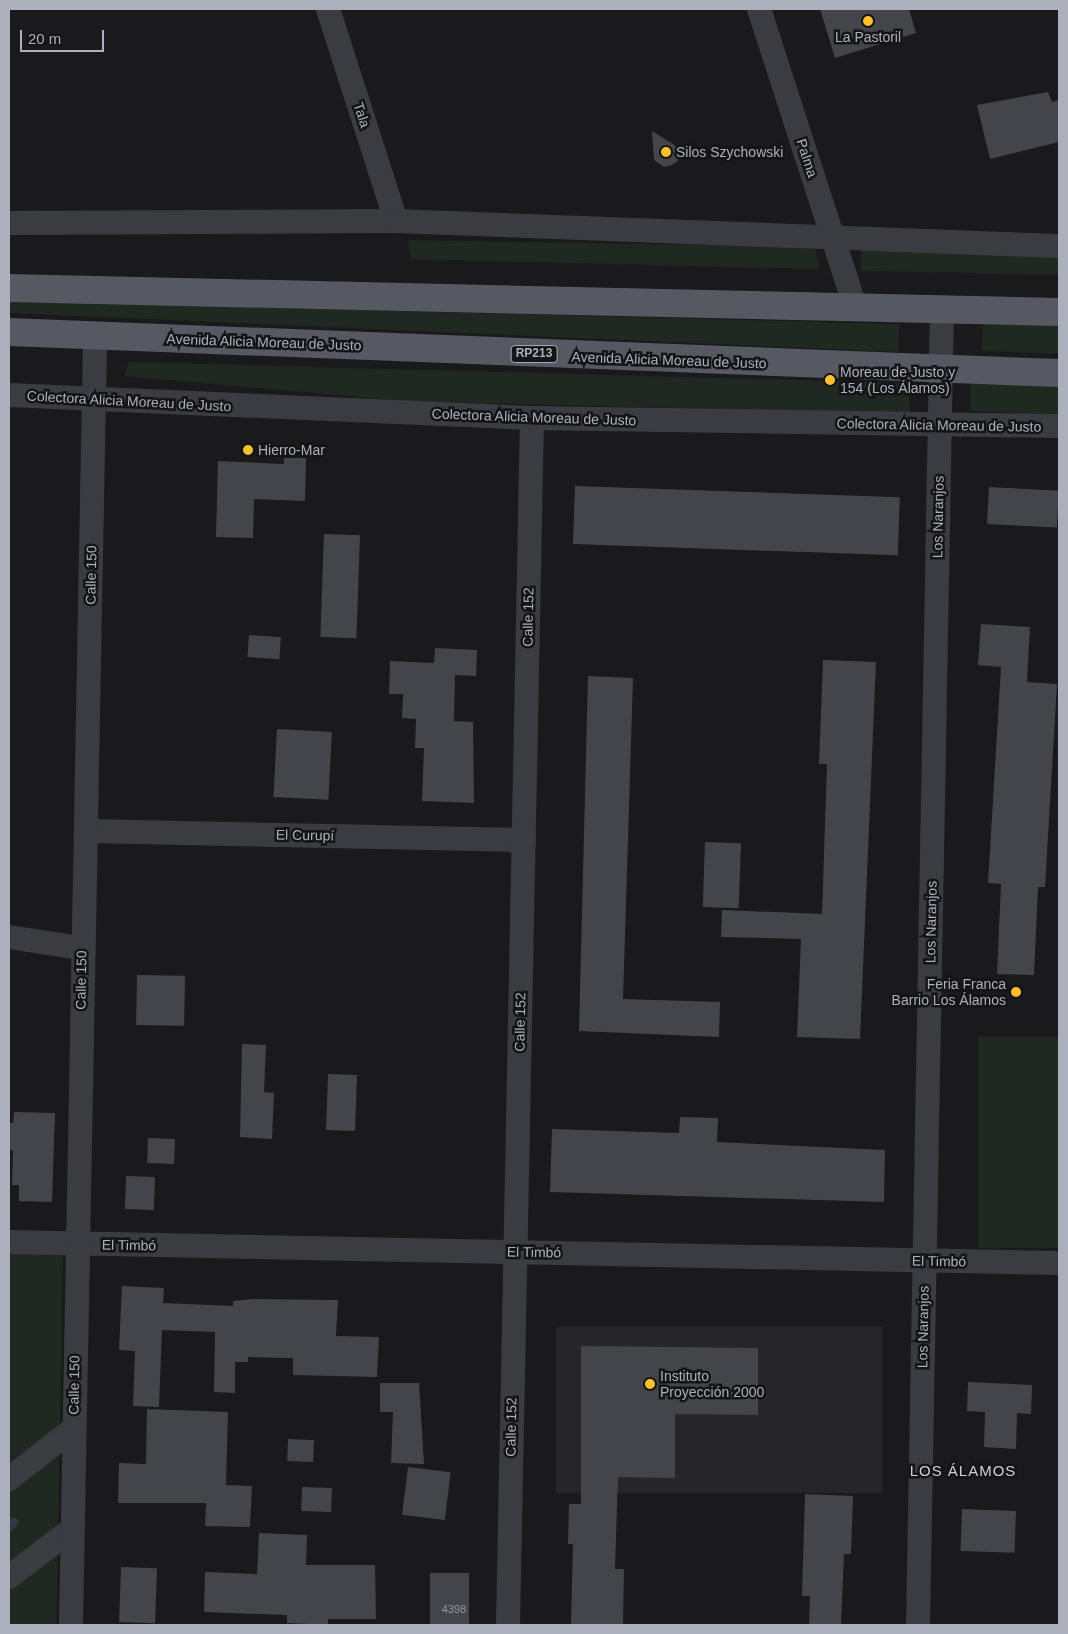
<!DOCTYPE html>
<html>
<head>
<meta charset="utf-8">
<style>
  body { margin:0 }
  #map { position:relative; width:1068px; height:1634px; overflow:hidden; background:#1a1a1d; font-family:Arial,sans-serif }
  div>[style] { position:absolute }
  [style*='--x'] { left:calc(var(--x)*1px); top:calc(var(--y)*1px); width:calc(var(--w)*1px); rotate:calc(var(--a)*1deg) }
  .built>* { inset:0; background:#26262a; transform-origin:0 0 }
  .green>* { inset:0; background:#1f2921; transform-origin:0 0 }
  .stream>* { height:9px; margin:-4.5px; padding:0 4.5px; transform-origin:4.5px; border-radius:4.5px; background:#2e3943 }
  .building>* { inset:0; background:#44454a; transform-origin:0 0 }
  .street>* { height:24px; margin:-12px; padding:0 12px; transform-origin:12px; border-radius:12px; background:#3b3c42 }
  .primary>* { height:28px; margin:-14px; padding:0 14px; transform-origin:14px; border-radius:14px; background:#565862 }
  .dots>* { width:14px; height:14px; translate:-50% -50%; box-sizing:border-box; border:2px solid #151518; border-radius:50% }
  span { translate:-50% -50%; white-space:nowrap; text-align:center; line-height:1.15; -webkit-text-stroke:5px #151518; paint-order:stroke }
  .number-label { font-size:11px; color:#9295a0 }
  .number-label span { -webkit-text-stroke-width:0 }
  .shield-label span { padding:1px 4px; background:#151518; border:1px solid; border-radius:4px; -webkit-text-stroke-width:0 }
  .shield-label { font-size:12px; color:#acb0bd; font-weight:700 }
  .poi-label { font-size:14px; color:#acb0bd }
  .left { translate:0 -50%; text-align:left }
  .right { translate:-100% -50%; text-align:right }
  .street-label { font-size:14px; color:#acb0bd }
  .neighbourhood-label { font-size:15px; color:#cdd0d9; letter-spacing:1px }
  .frame { position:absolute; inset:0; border:10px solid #acb0bd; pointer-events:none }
  .scale { position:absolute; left:20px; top:30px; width:84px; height:22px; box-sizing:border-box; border:2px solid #acb0bd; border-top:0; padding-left:6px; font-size:15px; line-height:18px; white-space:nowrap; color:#acb0bd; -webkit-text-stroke:4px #151518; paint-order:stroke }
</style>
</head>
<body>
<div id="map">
  <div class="built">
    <div style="left:556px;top:1327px;width:326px;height:166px"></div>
  </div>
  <div class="green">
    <div style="clip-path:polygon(408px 240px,815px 247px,819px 269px,411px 259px)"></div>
    <div style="left:861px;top:249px;width:198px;height:22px;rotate:1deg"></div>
    <div style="clip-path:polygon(9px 301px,899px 324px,898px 352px,9px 313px)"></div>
    <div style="left:983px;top:322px;width:76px;height:29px;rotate:2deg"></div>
    <div style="clip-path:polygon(128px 362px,907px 383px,911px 414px,405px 401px,125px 376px)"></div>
    <div style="left:971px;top:380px;width:88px;height:31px;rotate:2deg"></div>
    <div style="left:1059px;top:1037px;width:211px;height:81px;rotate:90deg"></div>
    <div style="left:9px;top:1249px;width:54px;height:376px;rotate:1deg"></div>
  </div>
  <div class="stream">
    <div style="--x:9;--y:1526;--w:6;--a:-45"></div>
  </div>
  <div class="building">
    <div style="clip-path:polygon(820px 9px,909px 9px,916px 33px,835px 58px)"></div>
    <div style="clip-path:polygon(1048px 92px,1052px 102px,1059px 100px,1059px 142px,990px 159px,977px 105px)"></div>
    <div style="clip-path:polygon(652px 131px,676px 146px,678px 161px,672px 165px,664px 167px,654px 160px)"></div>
    <div style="clip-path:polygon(284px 458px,306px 458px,305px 501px,254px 499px,253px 538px,216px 537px,218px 461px,284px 464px)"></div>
    <div style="left:575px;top:486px;width:325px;height:58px;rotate:2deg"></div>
    <div style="left:989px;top:487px;width:70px;height:37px;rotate:3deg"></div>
    <div style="left:324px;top:534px;width:36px;height:103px;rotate:2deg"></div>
    <div style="clip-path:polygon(981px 624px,1030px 627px,1027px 682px,1057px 684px,1045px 887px,1038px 887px,1034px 975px,997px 974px,1001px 884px,988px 883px,1001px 667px,978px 665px)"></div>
    <div style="left:249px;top:635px;width:32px;height:22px;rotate:4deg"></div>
    <div style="clip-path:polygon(435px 648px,477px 650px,476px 676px,455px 675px,454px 721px,473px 722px,474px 803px,422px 801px,424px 748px,415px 748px,416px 719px,402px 718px,403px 694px,389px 694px,390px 661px,434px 663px)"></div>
    <div style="clip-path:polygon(823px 660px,876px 662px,860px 1039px,797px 1037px,801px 939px,721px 937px,722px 910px,822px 914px,827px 764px,819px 764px)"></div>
    <div style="clip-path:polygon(588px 676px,633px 678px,623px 999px,720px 1002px,719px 1037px,579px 1031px)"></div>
    <div style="left:277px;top:729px;width:55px;height:68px;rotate:3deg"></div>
    <div style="left:705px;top:842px;width:36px;height:65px;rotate:2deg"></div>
    <div style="left:137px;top:975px;width:48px;height:50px;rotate:1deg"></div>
    <div style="clip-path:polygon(242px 1044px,266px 1045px,264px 1092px,274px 1093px,272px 1139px,240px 1137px)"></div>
    <div style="left:328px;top:1074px;width:29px;height:56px;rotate:2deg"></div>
    <div style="clip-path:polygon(14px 1112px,55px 1113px,52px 1202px,19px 1201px,19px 1185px,12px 1185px,13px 1151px,9px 1149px,9px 1123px,13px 1123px)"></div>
    <div style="clip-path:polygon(680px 1117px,718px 1118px,717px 1142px,885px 1150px,884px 1202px,550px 1192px,552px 1129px,679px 1133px)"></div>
    <div style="left:148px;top:1138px;width:27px;height:25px;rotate:2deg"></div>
    <div style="left:126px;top:1176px;width:29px;height:33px;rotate:2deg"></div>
    <div style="clip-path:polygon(122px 1286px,164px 1288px,163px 1303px,233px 1306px,233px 1301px,253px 1299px,338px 1300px,336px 1336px,379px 1337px,377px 1377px,293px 1375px,293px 1358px,248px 1357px,248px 1362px,235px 1362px,235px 1393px,214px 1392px,215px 1332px,162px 1330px,159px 1407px,133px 1406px,135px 1351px,119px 1350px)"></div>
    <div style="clip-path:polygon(581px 1346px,758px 1348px,758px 1415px,675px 1414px,675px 1478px,618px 1477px,615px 1569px,624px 1569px,623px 1625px,571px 1625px,573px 1544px,568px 1544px,569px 1504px,581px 1504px)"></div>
    <div style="clip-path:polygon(968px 1382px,1032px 1385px,1031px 1414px,1017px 1413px,1016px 1449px,984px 1447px,985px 1412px,967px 1411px)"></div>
    <div style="clip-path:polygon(380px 1383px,419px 1383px,424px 1464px,391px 1463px,393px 1412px,380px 1412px)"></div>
    <div style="clip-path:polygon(147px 1409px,228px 1412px,226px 1485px,252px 1486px,250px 1527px,205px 1526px,206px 1503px,118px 1503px,119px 1463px,146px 1464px)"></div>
    <div style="left:288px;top:1439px;width:26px;height:22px;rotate:2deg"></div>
    <div style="left:408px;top:1467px;width:43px;height:48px;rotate:7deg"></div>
    <div style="left:302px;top:1487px;width:30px;height:24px;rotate:2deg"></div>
    <div style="clip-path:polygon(805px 1494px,853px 1496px,851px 1554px,844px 1554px,841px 1625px,809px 1625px,810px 1596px,802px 1596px)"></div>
    <div style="left:962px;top:1509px;width:54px;height:42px;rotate:2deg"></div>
    <div style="clip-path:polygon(259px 1533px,307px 1535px,306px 1565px,375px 1565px,376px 1619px,328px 1619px,328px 1625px,287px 1623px,287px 1615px,204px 1612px,205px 1572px,257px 1574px)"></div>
    <div style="left:121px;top:1567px;width:36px;height:55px;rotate:2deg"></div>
    <div style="left:430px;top:1573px;width:39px;height:51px"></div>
  </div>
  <div class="street">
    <div style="--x:328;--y:9;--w:223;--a:72.2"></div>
    <div style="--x:759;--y:9;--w:313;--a:72.1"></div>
    <div style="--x:9;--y:223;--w:387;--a:-0.3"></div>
    <div style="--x:396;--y:221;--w:663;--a:2.16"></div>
    <div style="--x:9;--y:395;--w:524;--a:2.52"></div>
    <div style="--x:532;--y:418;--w:527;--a:0.87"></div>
    <div style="--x:87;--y:831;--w:437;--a:1.2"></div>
    <div style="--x:9;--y:937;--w:73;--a:8.7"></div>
    <div style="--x:9;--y:1242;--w:1050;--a:1.15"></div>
    <div style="--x:9;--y:1479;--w:81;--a:-38"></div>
    <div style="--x:9;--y:1577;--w:79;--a:-37.3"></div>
    <div style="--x:71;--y:1625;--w:1290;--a:-88.93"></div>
    <div style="--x:508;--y:1625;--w:1207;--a:-88.86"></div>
    <div style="--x:918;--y:1625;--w:1316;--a:-88.96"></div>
  </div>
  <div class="primary">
    <div style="--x:9;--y:288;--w:1050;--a:1.31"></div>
    <div style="--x:9;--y:332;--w:1051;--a:2.24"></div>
  </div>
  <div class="dots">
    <div style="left:868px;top:21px;background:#ffc030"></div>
    <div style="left:666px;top:152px;background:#ffc030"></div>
    <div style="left:830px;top:380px;background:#ffc030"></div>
    <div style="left:248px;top:450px;background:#ffc030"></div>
    <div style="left:1016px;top:992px;background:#ffc030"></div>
    <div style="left:650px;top:1384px;background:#ffc030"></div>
  </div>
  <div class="number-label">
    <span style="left:454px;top:1609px">4398</span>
  </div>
  <div class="shield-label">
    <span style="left:534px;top:354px">RP213</span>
  </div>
  <div class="poi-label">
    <span style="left:868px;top:37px">La Pastoril</span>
    <span class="left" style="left:676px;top:152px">Silos Szychowski</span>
    <span class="left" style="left:840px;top:380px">Moreau de Justo y<br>154 (Los Álamos)</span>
    <span class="left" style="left:258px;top:450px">Hierro-Mar</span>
    <span class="right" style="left:1006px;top:992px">Feria Franca<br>Barrio Los Álamos</span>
    <span class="left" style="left:660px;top:1384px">Instituto<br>Proyección 2000</span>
  </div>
  <div class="street-label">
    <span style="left:362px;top:115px;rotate:72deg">Tala</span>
    <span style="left:807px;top:158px;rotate:72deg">Palma</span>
    <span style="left:264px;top:342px;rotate:2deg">Avenida Alicia Moreau de Justo</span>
    <span style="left:669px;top:360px;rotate:2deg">Avenida Alicia Moreau de Justo</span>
    <span style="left:129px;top:401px;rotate:3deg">Colectora Alicia Moreau de Justo</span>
    <span style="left:534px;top:417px;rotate:2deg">Colectora Alicia Moreau de Justo</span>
    <span style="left:939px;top:425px;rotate:1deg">Colectora Alicia Moreau de Justo</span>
    <span style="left:938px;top:517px;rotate:-89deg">Los Naranjos</span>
    <span style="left:91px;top:575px;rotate:-89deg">Calle 150</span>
    <span style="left:528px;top:617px;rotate:-89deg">Calle 152</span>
    <span style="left:305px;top:835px;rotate:1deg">El Curupí</span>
    <span style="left:931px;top:922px;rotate:-89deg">Los Naranjos</span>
    <span style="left:81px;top:980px;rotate:-89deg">Calle 150</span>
    <span style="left:520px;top:1022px;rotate:-89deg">Calle 152</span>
    <span style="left:129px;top:1245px;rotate:1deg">El Timbó</span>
    <span style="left:534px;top:1252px;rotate:1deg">El Timbó</span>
    <span style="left:939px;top:1261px;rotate:1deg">El Timbó</span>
    <span style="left:923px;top:1327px;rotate:-89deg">Los Naranjos</span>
    <span style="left:74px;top:1385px;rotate:-89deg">Calle 150</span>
    <span style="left:511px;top:1427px;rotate:-89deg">Calle 152</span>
  </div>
  <div class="neighbourhood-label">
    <span style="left:963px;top:1471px">LOS ÁLAMOS</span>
  </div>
  <div class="frame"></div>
  <div class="scale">20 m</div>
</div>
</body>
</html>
